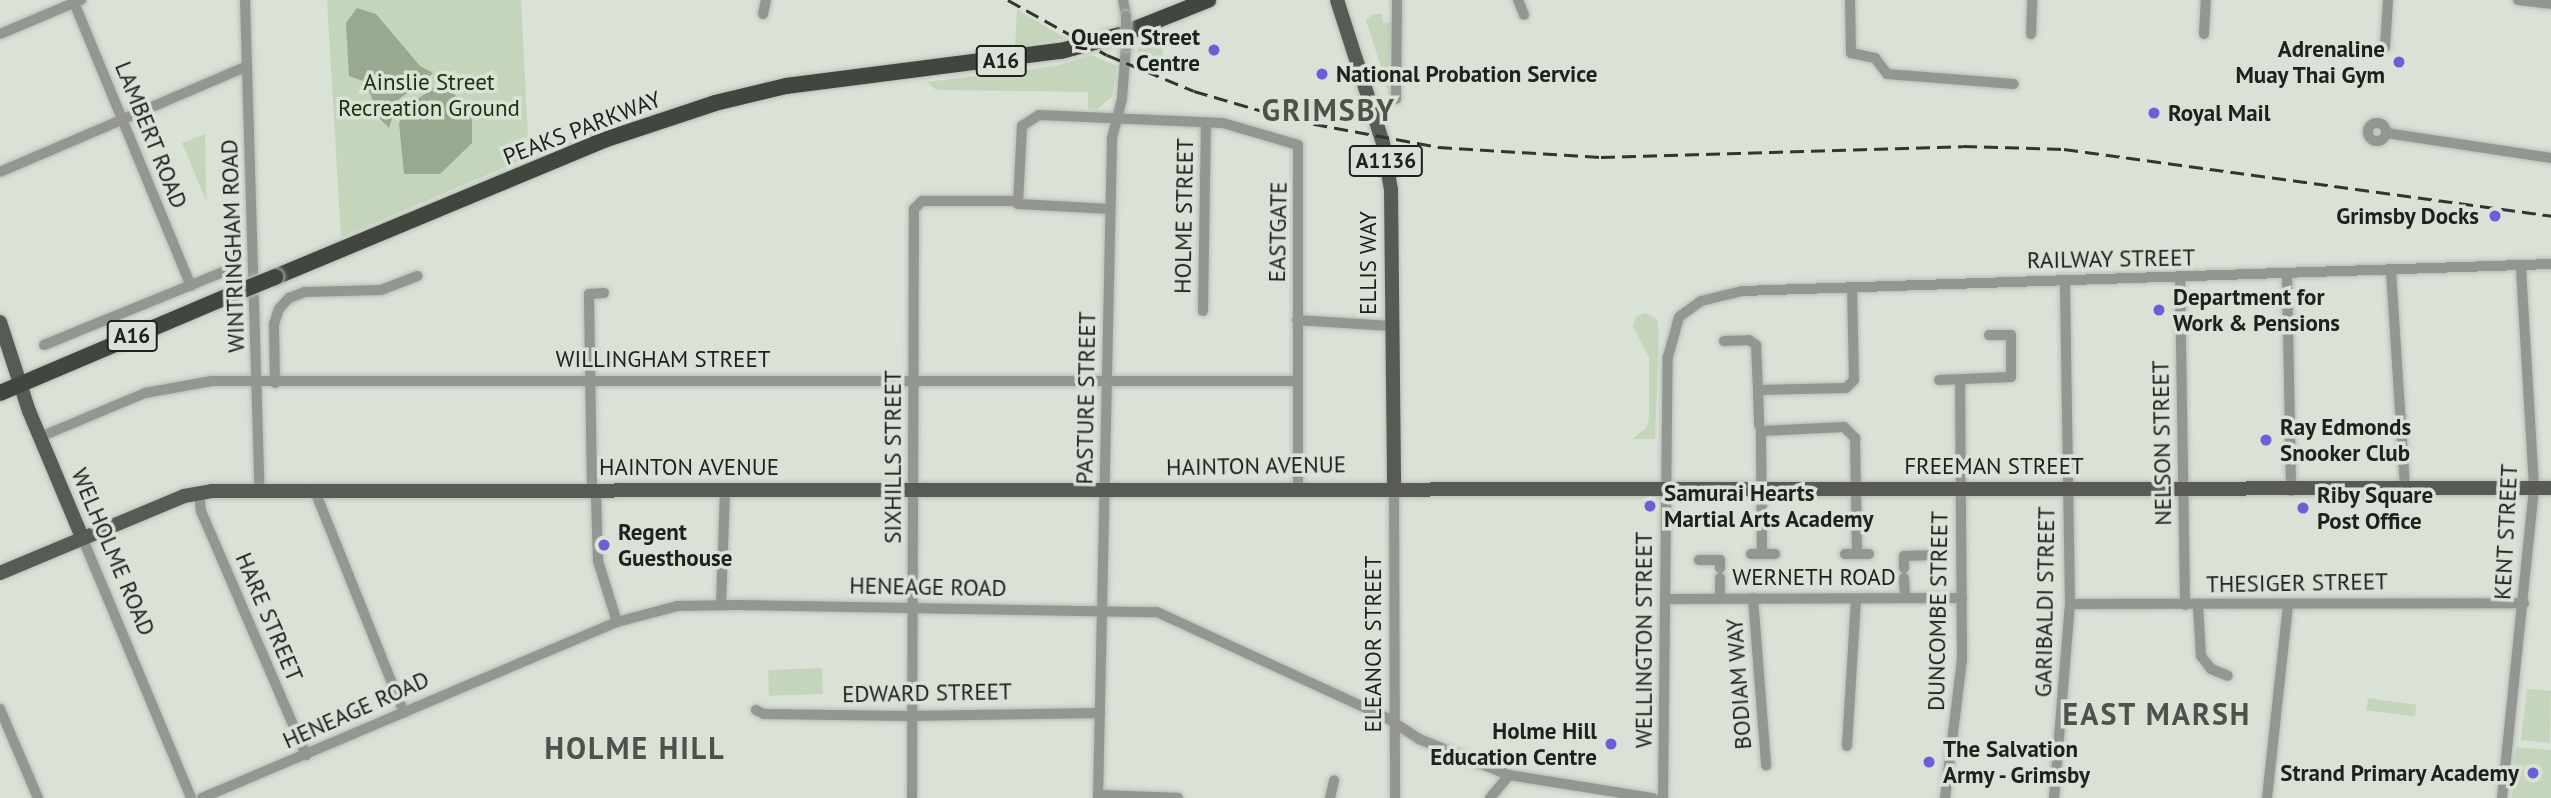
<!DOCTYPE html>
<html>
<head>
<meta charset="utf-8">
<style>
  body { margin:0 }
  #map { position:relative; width:2551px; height:798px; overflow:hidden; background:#dae1d7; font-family:"PT Sans",sans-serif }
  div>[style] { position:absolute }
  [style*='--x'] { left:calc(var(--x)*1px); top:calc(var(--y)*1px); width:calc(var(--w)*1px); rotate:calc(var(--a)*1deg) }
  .green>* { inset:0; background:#c5d5bb; transform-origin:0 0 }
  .water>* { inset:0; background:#98a98f }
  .roads { filter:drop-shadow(0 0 2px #b8beb6) drop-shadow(0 0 2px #b8beb6) }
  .minor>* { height:10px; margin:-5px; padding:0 5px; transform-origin:5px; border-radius:5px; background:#949692 }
  .minor>.ring { margin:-5px; padding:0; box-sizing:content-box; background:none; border:10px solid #949692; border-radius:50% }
  .major>* { height:14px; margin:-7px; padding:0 7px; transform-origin:7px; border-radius:7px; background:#575b54 }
  .highway>* { height:16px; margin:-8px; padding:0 8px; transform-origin:8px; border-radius:8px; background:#41473e }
  .rail>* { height:2.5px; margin-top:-1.25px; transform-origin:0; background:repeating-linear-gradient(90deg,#323631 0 14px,transparent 0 21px) }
  .bridges { filter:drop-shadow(0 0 2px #b8beb6) drop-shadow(0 0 2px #b8beb6) }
  .minor-bridge>* { height:10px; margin:-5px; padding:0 5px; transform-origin:5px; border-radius:5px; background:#949692 }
  .highway-bridge>* { height:16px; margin:-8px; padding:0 8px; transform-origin:8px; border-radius:8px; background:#41473e }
  .dots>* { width:19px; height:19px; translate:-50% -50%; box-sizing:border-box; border:4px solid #dae1d7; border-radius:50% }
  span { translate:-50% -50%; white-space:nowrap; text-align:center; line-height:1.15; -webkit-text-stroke:7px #dae1d7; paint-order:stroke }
  .shield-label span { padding:2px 5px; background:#dae1d7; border:2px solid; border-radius:5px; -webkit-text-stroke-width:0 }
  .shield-label { font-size:21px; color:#1e211d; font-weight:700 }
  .poi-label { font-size:23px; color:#1e211d; font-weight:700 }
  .right { translate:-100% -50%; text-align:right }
  .left { translate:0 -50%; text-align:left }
  .park-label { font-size:23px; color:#1b3107 }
  .street-label { font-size:23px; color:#1e211d }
  .district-label { font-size:30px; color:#4d534a; font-weight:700; letter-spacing:2px }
</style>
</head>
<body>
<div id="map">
  <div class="green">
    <div style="clip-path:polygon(327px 0,521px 0,529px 157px,341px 237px)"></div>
    <div style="clip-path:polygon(1017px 9px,1065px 38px,1015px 47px)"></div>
    <div style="clip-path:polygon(1373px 14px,1382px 14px,1383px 23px,1392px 22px,1388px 79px,1392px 101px,1366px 20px)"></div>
    <div style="clip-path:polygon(1163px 31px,1162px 63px,1137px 52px,1140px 40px)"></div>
    <div style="clip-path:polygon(1091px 55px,1117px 66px,1112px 97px,1097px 109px,1088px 108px,1088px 92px,936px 90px,927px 82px,1056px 66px)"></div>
    <div style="clip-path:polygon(205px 134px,206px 188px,207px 203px,182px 143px)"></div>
    <div style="clip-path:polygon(1645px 313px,1657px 319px,1659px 333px,1655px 439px,1632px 439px,1646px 428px,1649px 419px,1649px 357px,1633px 327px,1636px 317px)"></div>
    <div style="left:822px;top:668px;width:26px;height:54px;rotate:88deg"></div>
    <div style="clip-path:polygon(2527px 689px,2551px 691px,2550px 743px,2521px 740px)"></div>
    <div style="left:2368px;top:698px;width:49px;height:12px;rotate:8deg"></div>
    <div style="clip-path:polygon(2516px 747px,2551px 750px,2551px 798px,2512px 798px)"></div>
  </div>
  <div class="water">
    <div style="clip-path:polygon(357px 8px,376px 14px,420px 66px,433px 73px,398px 100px,389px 128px,379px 118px,366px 82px,349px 76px,346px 23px)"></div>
    <div style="clip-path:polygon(440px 83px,460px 99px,472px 120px,472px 143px,440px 174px,404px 174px,399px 123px,408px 106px)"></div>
  </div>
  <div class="roads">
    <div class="minor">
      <div style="--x:73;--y:0;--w:309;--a:67.6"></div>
      <div style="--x:245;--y:0;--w:491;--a:88.3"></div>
      <div style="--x:1123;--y:0;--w:16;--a:79"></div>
      <div style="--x:1518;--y:0;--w:16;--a:68"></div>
      <div style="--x:1850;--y:0;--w:53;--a:88.9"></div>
      <div style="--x:1851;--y:53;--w:25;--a:12"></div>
      <div style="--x:1875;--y:58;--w:20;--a:53"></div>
      <div style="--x:1887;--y:74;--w:127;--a:4.5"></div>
      <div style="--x:2518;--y:0;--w:33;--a:7"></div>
      <div style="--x:763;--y:14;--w:14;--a:-78"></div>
      <div style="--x:0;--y:34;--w:88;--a:-22.8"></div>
      <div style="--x:2031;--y:34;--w:34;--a:-88"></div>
      <div style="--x:2204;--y:34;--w:34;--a:-87"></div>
      <div style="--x:2385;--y:47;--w:47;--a:-86.3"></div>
      <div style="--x:1396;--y:99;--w:99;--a:-89.4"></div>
      <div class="ring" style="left:2368px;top:123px;width:8px;height:8px"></div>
      <div style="--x:2386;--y:133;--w:167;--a:8.6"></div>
      <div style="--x:0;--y:172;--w:269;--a:-23.2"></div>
      <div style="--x:1110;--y:209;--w:92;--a:-176.9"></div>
      <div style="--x:1018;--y:204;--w:78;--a:-87.1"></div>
      <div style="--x:1022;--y:126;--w:20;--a:-33"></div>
      <div style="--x:1039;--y:115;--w:184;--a:2.5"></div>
      <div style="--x:1223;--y:123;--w:78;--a:16.3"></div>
      <div style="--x:1298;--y:145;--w:344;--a:90"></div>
      <div style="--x:2391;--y:271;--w:218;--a:86.3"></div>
      <div style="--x:2287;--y:275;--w:216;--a:88.9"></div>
      <div style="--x:2180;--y:280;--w:325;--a:89.1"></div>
      <div style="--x:1203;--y:311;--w:189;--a:-89.1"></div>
      <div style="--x:1297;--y:320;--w:93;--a:3.7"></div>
      <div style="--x:1724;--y:341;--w:25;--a:-2"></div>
      <div style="--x:1749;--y:340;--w:9;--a:36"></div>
      <div style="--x:1756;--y:345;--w:45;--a:87.5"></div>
      <div style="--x:1758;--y:390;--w:88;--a:-1.3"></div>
      <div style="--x:1846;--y:388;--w:11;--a:-45"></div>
      <div style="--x:1854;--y:380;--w:93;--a:-91.2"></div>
      <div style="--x:44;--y:345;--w:201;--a:-22.2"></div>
      <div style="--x:1939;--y:380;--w:72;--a:-2.4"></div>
      <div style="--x:2011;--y:377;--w:42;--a:-90"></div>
      <div style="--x:2011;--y:335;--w:22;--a:180"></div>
      <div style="--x:275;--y:383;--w:59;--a:-91"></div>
      <div style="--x:274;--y:324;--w:16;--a:-72"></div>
      <div style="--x:279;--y:309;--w:15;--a:-48"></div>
      <div style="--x:289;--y:298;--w:17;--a:-21"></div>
      <div style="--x:305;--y:292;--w:76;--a:-1.5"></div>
      <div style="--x:381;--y:290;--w:39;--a:-21"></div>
      <div style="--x:1758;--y:390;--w:35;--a:88"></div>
      <div style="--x:40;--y:437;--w:114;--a:-22.7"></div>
      <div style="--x:145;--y:393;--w:68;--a:-10.2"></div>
      <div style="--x:212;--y:381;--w:1084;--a:0"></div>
      <div style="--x:314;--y:489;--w:241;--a:68.1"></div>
      <div style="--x:1394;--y:489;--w:309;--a:89.8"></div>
      <div style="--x:592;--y:490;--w:196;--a:-90.9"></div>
      <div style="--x:589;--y:294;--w:15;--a:-4"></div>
      <div style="--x:600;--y:490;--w:8;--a:120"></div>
      <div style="--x:596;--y:497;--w:64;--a:88.2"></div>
      <div style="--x:598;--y:561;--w:64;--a:72.7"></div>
      <div style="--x:199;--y:493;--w:18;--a:84"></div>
      <div style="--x:201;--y:511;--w:266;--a:66.7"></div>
      <div style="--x:82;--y:537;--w:283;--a:67.3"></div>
      <div style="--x:1751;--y:554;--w:24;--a:0"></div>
      <div style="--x:1762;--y:554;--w:123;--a:-90.5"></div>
      <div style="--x:1761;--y:431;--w:83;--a:-2.8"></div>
      <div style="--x:1844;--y:427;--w:16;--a:45"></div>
      <div style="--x:1855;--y:438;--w:116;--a:89"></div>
      <div style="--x:1845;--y:554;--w:24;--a:0"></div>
      <div style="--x:1699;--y:560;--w:21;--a:0"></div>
      <div style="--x:1720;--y:560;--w:8;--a:90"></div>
      <div style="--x:1904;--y:568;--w:12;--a:-90"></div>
      <div style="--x:1904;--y:556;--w:23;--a:-2"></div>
      <div style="--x:1720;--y:578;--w:21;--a:90"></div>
      <div style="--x:1904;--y:578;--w:20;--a:87"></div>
      <div style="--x:1753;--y:598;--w:168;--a:85.5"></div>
      <div style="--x:1666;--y:599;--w:296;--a:-0.2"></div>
      <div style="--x:2070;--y:604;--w:454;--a:-0.1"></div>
      <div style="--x:721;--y:605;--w:117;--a:-88"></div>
      <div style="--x:2198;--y:606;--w:50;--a:86.6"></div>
      <div style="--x:2201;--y:656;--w:16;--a:52"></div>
      <div style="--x:2211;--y:669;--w:18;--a:22"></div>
      <div style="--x:0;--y:709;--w:97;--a:66.9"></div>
      <div style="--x:756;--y:710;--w:9;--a:27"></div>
      <div style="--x:764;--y:714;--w:143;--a:0.8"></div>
      <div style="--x:907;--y:716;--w:193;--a:-0.9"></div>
      <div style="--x:1847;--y:746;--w:147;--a:-86.5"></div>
      <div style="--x:1098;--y:795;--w:80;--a:2.1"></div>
      <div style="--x:202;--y:798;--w:451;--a:-23"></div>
      <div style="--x:617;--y:622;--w:62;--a:-14.9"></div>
      <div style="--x:677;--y:606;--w:61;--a:-0.9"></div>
      <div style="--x:738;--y:605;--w:419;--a:1"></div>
      <div style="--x:1157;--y:612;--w:253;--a:24.7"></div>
      <div style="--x:1387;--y:718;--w:38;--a:33"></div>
      <div style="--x:1419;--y:739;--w:97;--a:21.8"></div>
      <div style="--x:1509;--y:775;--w:146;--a:9.1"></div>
      <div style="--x:912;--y:798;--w:589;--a:-89.81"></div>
      <div style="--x:914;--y:209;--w:11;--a:-45"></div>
      <div style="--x:922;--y:201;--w:94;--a:0"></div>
      <div style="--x:1098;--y:798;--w:660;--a:-88.78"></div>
      <div style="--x:1112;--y:138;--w:40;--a:-75.6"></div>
      <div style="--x:1122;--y:99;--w:53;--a:-85.7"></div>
      <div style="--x:1330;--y:798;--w:18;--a:-77"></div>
      <div style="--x:1490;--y:798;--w:30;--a:-50"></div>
      <div style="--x:1663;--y:798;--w:441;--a:-89.4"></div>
      <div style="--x:1668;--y:357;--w:41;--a:-74.6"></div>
      <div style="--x:1679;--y:317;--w:27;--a:-36"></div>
      <div style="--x:1701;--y:301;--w:42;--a:-13.7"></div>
      <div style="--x:1742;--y:291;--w:809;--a:-1.91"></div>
      <div style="--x:1945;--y:798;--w:140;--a:-83"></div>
      <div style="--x:1962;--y:659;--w:277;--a:-90.4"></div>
      <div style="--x:2054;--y:798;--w:195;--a:-85.3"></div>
      <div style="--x:2070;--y:604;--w:324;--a:-90.9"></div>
      <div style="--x:2267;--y:798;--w:195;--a:-83.8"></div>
      <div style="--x:2502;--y:798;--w:313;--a:-84.1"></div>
      <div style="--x:2534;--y:487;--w:220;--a:-93.4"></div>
    </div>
    <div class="major">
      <div style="--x:1337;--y:0;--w:150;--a:72.2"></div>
      <div style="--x:1383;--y:143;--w:48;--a:80.3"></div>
      <div style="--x:1391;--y:190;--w:299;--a:89.4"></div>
      <div style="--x:0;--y:322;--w:94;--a:72"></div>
      <div style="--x:29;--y:411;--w:137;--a:67.2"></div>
      <div style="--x:0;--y:573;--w:199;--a:-22.7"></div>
      <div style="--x:184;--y:496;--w:28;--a:-10"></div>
      <div style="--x:212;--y:491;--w:2339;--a:-0.07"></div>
    </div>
    <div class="highway">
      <div style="--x:275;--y:277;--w:356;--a:-22.6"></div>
      <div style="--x:604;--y:140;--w:117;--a:-18.4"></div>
      <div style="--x:715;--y:103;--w:73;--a:-13.5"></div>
      <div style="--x:786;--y:86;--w:277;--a:-7.3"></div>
      <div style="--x:1061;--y:51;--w:61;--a:-15.2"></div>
      <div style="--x:1120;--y:35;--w:95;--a:-21.7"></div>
      <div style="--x:0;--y:393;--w:264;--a:-23"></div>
    </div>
  </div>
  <div class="rail">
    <div style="--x:1008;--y:0;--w:113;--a:29.1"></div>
    <div style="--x:1107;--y:55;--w:94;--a:22.5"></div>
    <div style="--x:1194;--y:91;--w:103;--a:16.3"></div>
    <div style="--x:1293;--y:120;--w:147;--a:10.5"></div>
    <div style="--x:1438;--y:147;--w:163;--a:3.5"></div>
    <div style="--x:1601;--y:157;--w:362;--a:-1.7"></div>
    <div style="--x:1963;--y:146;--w:101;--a:1.7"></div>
    <div style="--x:2064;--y:149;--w:492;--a:7.8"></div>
  </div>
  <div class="bridges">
    <div class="minor-bridge">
      <div style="--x:1126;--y:16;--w:30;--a:90"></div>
    </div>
    <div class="highway-bridge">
      <div style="--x:243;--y:290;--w:35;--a:-22"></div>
    </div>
  </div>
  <div class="dots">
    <div style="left:1214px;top:50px;background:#6b5ed7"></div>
    <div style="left:2399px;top:62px;background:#6b5ed7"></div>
    <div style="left:1322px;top:74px;background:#6b5ed7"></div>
    <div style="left:2154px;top:113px;background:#6b5ed7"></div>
    <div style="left:2495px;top:216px;background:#6b5ed7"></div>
    <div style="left:2159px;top:310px;background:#6b5ed7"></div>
    <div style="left:2266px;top:440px;background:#6b5ed7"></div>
    <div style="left:1650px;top:506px;background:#6b5ed7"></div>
    <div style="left:2303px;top:508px;background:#6b5ed7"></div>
    <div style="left:604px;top:545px;background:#6b5ed7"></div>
    <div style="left:1611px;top:744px;background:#6b5ed7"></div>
    <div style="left:1929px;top:762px;background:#6b5ed7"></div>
    <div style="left:2533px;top:773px;background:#6b5ed7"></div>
  </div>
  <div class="shield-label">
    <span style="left:1001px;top:61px">A16</span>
    <span style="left:1386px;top:161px">A1136</span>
    <span style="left:132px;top:336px">A16</span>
  </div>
  <div class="poi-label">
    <span class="right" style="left:1200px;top:50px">Queen Street<br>Centre</span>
    <span class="right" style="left:2385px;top:62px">Adrenaline<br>Muay Thai Gym</span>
    <span class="left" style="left:1336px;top:74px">National Probation Service</span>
    <span class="left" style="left:2168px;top:113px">Royal Mail</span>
    <span class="right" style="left:2479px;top:216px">Grimsby Docks</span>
    <span class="left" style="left:2173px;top:310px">Department for<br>Work &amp; Pensions</span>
    <span class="left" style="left:2280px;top:440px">Ray Edmonds<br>Snooker Club</span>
    <span class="left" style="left:1664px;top:506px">Samurai Hearts<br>Martial Arts Academy</span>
    <span class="left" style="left:2317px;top:508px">Riby Square<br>Post Office</span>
    <span class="left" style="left:618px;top:545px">Regent<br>Guesthouse</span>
    <span class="right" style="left:1597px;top:744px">Holme Hill<br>Education Centre</span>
    <span class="left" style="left:1943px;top:762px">The Salvation<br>Army - Grimsby</span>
    <span class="right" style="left:2519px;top:773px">Strand Primary Academy</span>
  </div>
  <div class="park-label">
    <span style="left:429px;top:95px">Ainslie Street<br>Recreation Ground</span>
  </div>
  <div class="street-label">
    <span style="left:582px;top:128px;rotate:-21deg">PEAKS PARKWAY</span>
    <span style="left:151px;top:135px;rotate:68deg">LAMBERT ROAD</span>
    <span style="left:1184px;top:216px;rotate:-89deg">HOLME STREET</span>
    <span style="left:1278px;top:232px;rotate:-89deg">EASTGATE</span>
    <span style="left:233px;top:246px;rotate:-92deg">WINTRINGHAM ROAD</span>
    <span style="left:2111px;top:259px;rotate:-1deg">RAILWAY STREET</span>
    <span style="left:1368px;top:263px;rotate:-90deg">ELLIS WAY</span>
    <span style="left:663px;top:359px">WILLINGHAM STREET</span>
    <span style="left:1086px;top:398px;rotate:-89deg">PASTURE STREET</span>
    <span style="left:2162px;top:443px;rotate:-91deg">NELSON STREET</span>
    <span style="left:893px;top:457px;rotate:-90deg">SIXHILLS STREET</span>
    <span style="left:1256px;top:466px;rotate:-1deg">HAINTON AVENUE</span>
    <span style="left:1994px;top:466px">FREEMAN STREET</span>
    <span style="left:689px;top:467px">HAINTON AVENUE</span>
    <span style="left:2506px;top:532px;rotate:-87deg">KENT STREET</span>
    <span style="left:113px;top:552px;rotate:67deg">WELHOLME ROAD</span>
    <span style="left:1814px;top:577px">WERNETH ROAD</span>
    <span style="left:2297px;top:583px;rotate:-1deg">THESIGER STREET</span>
    <span style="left:928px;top:587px;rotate:1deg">HENEAGE ROAD</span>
    <span style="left:2045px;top:602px;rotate:-89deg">GARIBALDI STREET</span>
    <span style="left:1938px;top:611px;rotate:-89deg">DUNCOMBE STREET</span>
    <span style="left:269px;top:617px;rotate:67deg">HARE STREET</span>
    <span style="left:1644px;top:640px;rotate:-90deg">WELLINGTON STREET</span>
    <span style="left:1373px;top:644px;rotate:-90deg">ELEANOR STREET</span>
    <span style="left:1739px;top:684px;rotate:-94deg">BODIAM WAY</span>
    <span style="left:927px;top:693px;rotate:-1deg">EDWARD STREET</span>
    <span style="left:356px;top:710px;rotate:-24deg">HENEAGE ROAD</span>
  </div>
  <div class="district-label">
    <span style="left:1329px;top:110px">GRIMSBY</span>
    <span style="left:2157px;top:714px">EAST MARSH</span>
    <span style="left:635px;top:748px">HOLME HILL</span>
  </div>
</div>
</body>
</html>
